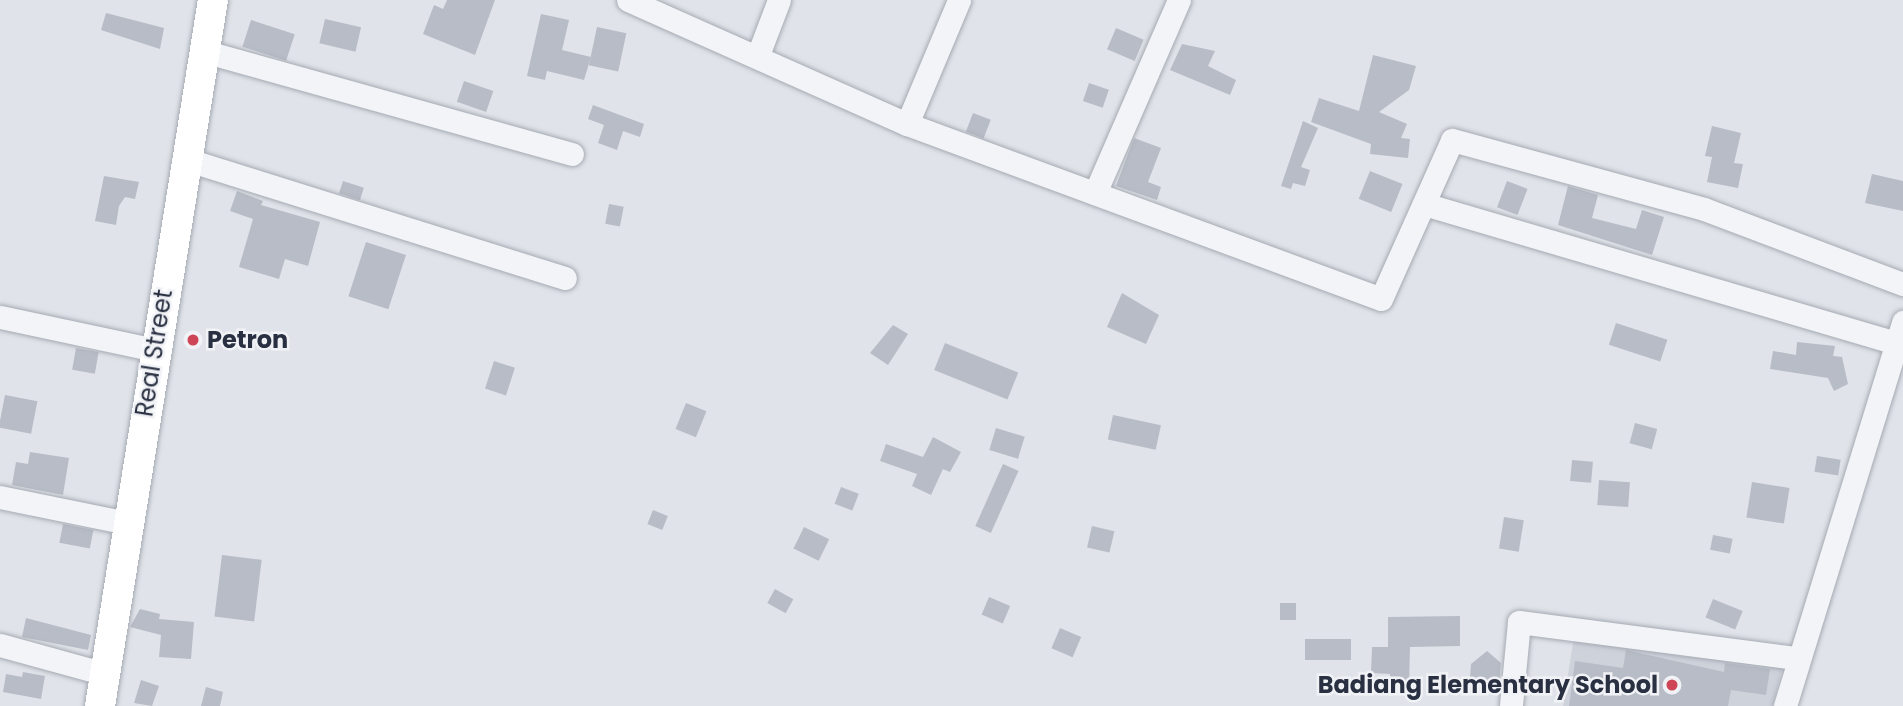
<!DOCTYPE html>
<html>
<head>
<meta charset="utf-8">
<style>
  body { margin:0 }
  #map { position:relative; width:1903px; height:706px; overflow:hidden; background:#e0e3e9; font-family:Poppins,sans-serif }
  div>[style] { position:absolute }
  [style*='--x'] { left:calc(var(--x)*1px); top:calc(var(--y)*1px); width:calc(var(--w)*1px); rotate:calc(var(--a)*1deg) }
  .built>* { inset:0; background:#ced2db }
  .building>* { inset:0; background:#b7bcc6; transform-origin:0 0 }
  .roads { filter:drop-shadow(0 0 2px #a5aab3) drop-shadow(0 0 2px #a5aab3) }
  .minor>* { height:23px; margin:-11.5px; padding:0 11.5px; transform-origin:11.5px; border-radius:11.5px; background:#f3f4f7 }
  .major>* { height:30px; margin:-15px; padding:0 15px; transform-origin:15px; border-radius:15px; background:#fff }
  .dots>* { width:19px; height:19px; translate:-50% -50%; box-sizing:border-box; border:4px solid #f0f2f6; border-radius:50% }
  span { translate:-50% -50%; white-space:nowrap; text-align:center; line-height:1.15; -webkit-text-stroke:5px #f0f2f6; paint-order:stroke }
  .poi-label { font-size:24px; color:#293041; font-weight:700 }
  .left { translate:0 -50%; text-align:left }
  .right { translate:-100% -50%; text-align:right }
  .street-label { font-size:24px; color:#293041 }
</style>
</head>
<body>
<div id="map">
  <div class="built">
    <div style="clip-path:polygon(1574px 637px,1783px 663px,1773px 706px,1563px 706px)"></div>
  </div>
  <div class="building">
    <div style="clip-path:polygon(447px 0,495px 0,475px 55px,423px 34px,434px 5px,443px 9px)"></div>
    <div style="clip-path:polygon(106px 13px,164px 28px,160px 49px,101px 30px)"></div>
    <div style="clip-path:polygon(541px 14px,569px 20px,562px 50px,591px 57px,584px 80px,547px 71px,545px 80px,527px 76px)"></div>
    <div style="left:325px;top:19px;width:37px;height:25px;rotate:13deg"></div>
    <div style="left:251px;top:20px;width:46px;height:28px;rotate:18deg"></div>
    <div style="left:597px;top:27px;width:30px;height:39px;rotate:12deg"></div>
    <div style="left:1116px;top:28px;width:30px;height:23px;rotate:23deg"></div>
    <div style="clip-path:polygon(1182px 44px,1215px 51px,1208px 66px,1236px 80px,1230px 95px,1170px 70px)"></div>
    <div style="clip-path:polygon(1373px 55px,1416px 66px,1409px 90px,1379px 112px,1407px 124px,1401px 138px,1410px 139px,1408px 158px,1370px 154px,1371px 144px,1311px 122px,1319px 98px,1359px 111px)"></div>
    <div style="left:464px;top:81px;width:31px;height:22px;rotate:19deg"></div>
    <div style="left:1089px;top:83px;width:21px;height:19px;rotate:19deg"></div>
    <div style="clip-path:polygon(593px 105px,644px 124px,640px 137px,623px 131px,617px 150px,598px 143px,604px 125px,588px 119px)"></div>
    <div style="left:973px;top:113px;width:19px;height:20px;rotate:21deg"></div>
    <div style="clip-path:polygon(1303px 121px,1318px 128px,1301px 167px,1310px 170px,1305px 186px,1293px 183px,1291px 189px,1281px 186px)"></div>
    <div style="clip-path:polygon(1712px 126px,1741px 133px,1734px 163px,1743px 164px,1738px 188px,1707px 182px,1712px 157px,1705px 156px)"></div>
    <div style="clip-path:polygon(1134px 138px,1161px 148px,1148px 182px,1161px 187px,1157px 200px,1116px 186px)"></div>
    <div style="left:1370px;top:171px;width:35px;height:30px;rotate:22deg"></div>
    <div style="clip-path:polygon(1872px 174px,1903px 181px,1903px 211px,1865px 203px)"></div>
    <div style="clip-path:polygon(104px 176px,139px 182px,135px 199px,125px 197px,119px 206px,116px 225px,95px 221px)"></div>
    <div style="left:343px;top:181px;width:22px;height:13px;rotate:18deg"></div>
    <div style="left:1507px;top:181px;width:22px;height:28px;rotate:21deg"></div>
    <div style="clip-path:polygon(1568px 186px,1598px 195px,1592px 218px,1636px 229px,1642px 210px,1664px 217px,1652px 255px,1558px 225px)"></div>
    <div style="clip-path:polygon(237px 191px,263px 201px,261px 205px,320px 222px,308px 266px,285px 259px,279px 279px,239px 267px,253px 219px,230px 211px)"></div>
    <div style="left:609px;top:204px;width:15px;height:20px;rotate:11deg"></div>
    <div style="left:366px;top:242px;width:42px;height:57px;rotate:18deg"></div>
    <div style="clip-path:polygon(1122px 293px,1159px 315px,1146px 344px,1107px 327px)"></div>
    <div style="left:1616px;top:323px;width:54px;height:23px;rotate:18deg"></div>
    <div style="clip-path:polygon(893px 325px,908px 334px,888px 365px,870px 353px)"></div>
    <div style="clip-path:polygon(1797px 342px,1835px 346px,1833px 356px,1842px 357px,1848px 384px,1834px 391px,1828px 378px,1770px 369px,1773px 351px,1796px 355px)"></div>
    <div style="left:945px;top:343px;width:79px;height:29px;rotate:22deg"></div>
    <div style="left:76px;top:348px;width:23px;height:22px;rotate:10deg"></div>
    <div style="left:494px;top:361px;width:22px;height:29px;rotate:18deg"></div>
    <div style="left:5px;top:395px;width:33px;height:33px;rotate:11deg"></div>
    <div style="left:686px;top:403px;width:22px;height:28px;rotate:22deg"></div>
    <div style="left:1113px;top:415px;width:49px;height:25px;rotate:12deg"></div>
    <div style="left:1635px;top:423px;width:23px;height:21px;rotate:15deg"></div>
    <div style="left:996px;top:428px;width:30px;height:23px;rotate:17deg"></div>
    <div style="clip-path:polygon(933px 437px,961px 452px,950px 472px,943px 469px,931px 495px,912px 486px,917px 474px,880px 461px,886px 444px,923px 457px)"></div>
    <div style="clip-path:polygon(30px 452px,69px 458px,63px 495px,12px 485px,16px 462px,28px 464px)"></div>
    <div style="left:1817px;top:456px;width:24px;height:16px;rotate:9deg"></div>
    <div style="left:1572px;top:460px;width:21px;height:21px;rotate:5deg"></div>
    <div style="left:1003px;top:464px;width:17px;height:68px;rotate:24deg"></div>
    <div style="left:1599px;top:480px;width:31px;height:25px;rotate:4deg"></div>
    <div style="left:1752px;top:482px;width:38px;height:36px;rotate:9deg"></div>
    <div style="left:841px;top:487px;width:19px;height:18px;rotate:21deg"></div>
    <div style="left:653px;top:510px;width:16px;height:15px;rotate:22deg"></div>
    <div style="left:1504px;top:517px;width:20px;height:32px;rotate:9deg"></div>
    <div style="left:63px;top:524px;width:31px;height:19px;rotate:11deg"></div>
    <div style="left:1092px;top:526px;width:23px;height:22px;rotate:13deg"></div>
    <div style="left:804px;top:527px;width:28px;height:24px;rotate:26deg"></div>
    <div style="left:1713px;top:535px;width:20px;height:15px;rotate:11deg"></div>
    <div style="left:222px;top:555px;width:40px;height:62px;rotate:7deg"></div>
    <div style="left:775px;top:589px;width:21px;height:16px;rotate:29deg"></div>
    <div style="left:989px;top:597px;width:23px;height:19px;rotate:23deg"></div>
    <div style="left:1713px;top:599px;width:32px;height:20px;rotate:22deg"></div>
    <div style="left:1280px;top:603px;width:16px;height:17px"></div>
    <div style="clip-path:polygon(140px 609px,160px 614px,159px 619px,194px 622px,191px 659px,159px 657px,161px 635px,130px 627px)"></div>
    <div style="clip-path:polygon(1460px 616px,1460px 646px,1410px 647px,1409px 687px,1390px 687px,1390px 674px,1371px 673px,1372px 647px,1388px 647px,1388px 617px)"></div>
    <div style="clip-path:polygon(26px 618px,91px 635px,88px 650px,22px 637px)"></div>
    <div style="left:1060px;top:628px;width:23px;height:22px;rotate:23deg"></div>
    <div style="left:1305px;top:639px;width:46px;height:21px"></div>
    <div style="clip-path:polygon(1626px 650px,1724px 672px,1725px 663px,1770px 669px,1766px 695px,1731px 690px,1728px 706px,1569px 706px,1575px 661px,1623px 668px)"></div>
    <div style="clip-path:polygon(1487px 651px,1501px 663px,1498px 694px,1469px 692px,1471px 664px)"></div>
    <div style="clip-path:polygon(23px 672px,45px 676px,41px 699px,3px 692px,6px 674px,22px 677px)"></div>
    <div style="clip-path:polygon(141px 680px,159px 686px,152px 706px,134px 703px)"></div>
    <div style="clip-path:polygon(206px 687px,223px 692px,220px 706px,201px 706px)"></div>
  </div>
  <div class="roads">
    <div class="minor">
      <div style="--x:628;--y:0;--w:305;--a:24"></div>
      <div style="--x:907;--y:124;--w:505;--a:20.26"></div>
      <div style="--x:1381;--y:299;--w:174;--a:-65.9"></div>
      <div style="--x:1452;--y:140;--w:261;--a:15.3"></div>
      <div style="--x:1704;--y:209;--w:213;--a:20.7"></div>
      <div style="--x:203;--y:51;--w:383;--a:15.6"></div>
      <div style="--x:758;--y:55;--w:59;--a:-69.1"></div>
      <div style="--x:907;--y:124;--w:134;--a:-67.2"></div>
      <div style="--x:185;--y:159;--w:398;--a:17.4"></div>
      <div style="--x:1095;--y:193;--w:210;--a:-66.5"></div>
      <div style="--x:1424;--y:204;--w:493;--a:16.4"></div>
      <div style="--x:0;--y:317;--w:158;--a:12"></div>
      <div style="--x:0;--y:497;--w:131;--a:11.5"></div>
      <div style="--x:0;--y:645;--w:109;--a:15.4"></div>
      <div style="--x:1511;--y:705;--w:83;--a:-84.5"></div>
      <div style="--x:1519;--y:622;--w:278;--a:7.4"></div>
      <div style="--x:1785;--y:706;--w:402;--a:-72.9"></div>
    </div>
    <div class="major">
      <div style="--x:100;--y:706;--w:715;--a:-80.91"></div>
    </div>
  </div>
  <div class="dots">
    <div style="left:193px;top:340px;background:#ce4555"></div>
    <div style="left:1672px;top:685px;background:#ce4555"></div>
  </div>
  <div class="poi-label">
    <span class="left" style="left:207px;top:340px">Petron</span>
    <span class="right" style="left:1658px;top:685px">Badiang Elementary School</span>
  </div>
  <div class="street-label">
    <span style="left:154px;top:353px;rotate:-81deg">Real Street</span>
  </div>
</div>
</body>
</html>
